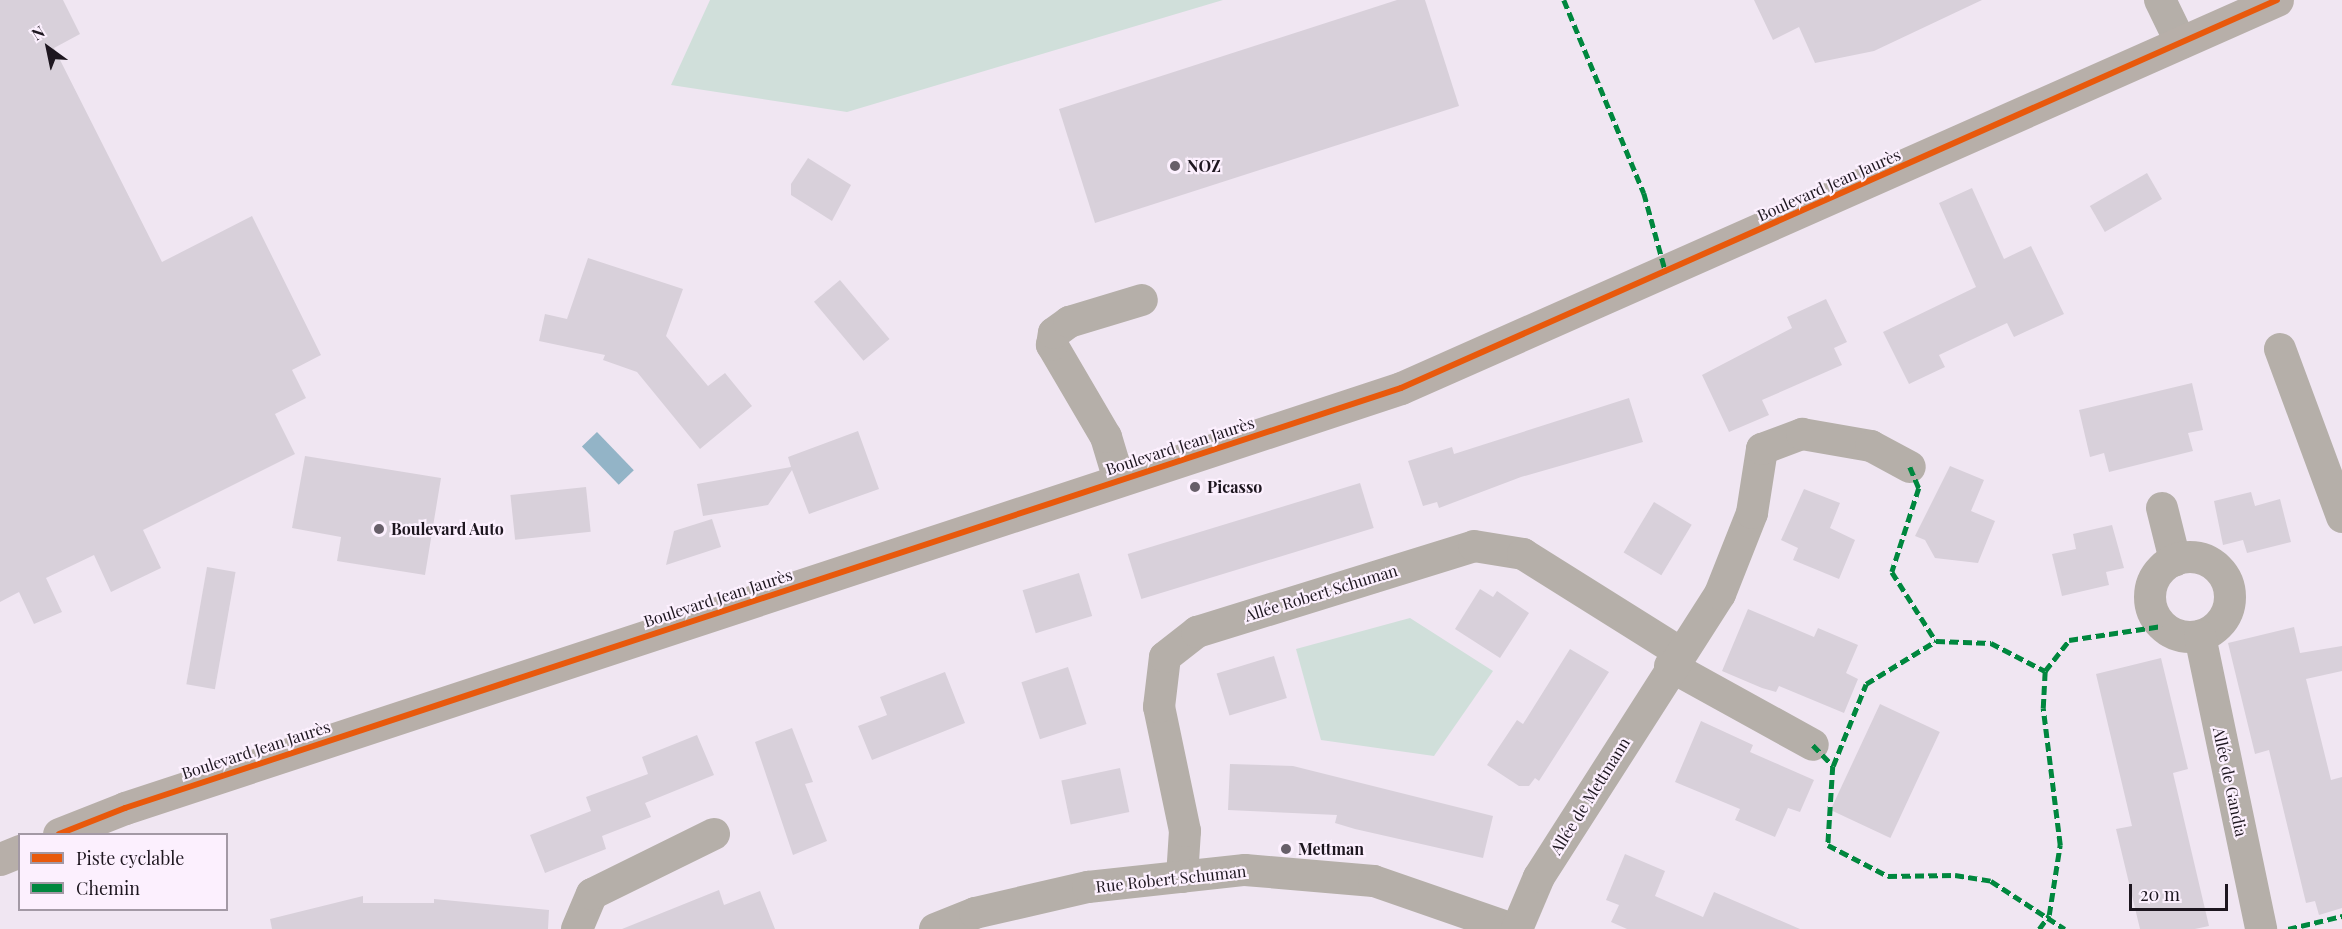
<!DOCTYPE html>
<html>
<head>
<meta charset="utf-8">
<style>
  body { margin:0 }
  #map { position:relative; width:2342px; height:929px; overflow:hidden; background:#f0e6f2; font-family:"Playfair Display",serif }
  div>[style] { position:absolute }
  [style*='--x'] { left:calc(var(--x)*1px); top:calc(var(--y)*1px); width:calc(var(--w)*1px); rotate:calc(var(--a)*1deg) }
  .green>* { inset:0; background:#d0dfda }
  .water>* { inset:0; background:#93b4c7; transform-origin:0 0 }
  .building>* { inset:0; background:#d8d0da; transform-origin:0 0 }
  .minor>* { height:32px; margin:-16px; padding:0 16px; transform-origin:16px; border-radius:16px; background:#b5afa9 }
  .minor>.ring { margin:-16px; padding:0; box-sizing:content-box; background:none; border:32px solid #b5afa9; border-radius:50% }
  .major>* { height:33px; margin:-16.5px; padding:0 16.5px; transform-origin:16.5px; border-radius:16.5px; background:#b7afa9 }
  .quiet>* { height:4.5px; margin-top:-2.25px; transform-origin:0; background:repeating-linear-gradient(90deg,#00873e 0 9px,transparent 0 13.5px) }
  .cycleway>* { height:6px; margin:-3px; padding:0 3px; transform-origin:3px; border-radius:3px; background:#e8590c }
  .dots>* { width:16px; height:16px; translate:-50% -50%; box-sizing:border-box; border:3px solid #fcf0fe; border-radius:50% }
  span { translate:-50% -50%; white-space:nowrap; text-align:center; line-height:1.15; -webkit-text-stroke:4.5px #fcf0fe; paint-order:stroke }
  .poi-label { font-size:16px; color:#1d161f; font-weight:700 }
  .left { translate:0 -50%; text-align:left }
  .street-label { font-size:16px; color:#1d161f }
  .legend { position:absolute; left:18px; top:833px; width:210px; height:78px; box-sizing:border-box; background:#fcf0fe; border:2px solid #a399a5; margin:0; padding:8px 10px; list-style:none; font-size:18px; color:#1d161f }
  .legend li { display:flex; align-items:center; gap:12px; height:30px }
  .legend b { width:30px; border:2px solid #a399a5 }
  .north { position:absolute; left:18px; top:18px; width:60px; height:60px; -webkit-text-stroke:4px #fcf0fe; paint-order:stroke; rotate:327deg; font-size:16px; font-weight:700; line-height:24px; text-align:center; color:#1d161f }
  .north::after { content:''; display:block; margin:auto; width:21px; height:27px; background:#1d161f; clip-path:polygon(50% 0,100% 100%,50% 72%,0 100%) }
  .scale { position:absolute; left:2129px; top:884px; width:99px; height:27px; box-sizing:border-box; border:3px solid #1d161f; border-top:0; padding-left:8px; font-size:18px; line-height:21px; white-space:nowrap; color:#1d161f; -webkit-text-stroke:4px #fcf0fe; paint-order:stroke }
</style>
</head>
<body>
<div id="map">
  <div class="green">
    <div style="clip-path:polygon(710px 0,1223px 0,847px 112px,671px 85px)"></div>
    <div style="clip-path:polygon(1410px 618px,1493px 671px,1434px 756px,1321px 740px,1296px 649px)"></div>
  </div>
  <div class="water">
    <div style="left:597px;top:432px;width:53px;height:21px;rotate:46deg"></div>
  </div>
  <div class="building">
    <div style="clip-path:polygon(0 0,63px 0,80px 34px,54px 48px,162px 262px,252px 216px,321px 355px,292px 370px,306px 398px,275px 414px,295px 454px,143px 530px,161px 568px,111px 592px,94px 555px,46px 578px,62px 612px,34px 624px,19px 592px,0 602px)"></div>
    <div style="clip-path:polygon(1397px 0,1425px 0,1459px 106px,1095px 223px,1059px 109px)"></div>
    <div style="clip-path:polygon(1754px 0,1982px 0,1874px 51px,1815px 63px,1799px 27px,1773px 40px)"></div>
    <div style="clip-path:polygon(808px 158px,851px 185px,832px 221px,791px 195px,791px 184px)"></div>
    <div style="left:2147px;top:173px;width:30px;height:66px;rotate:60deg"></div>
    <div style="clip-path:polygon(1972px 188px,2004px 259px,2031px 246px,2064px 314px,2014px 337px,2007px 323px,1939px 355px,1945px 367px,1909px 384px,1883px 332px,1976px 287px,1939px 203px)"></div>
    <div style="clip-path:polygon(588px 258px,683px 289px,666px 336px,708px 386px,725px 373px,752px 406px,700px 449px,637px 372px,603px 360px,605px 355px,539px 341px,545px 314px,567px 319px)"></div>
    <div style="left:840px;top:280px;width:77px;height:34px;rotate:50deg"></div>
    <div style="clip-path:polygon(1826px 299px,1847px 342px,1834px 348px,1842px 365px,1762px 400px,1769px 415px,1729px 432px,1702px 375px,1792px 328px,1787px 317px)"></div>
    <div style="clip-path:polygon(2192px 383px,2203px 430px,2188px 433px,2193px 451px,2109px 472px,2104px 453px,2090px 457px,2079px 410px)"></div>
    <div style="clip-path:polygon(1629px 398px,1643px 442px,1521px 477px,1439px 508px,1437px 502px,1423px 506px,1408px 461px,1452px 447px,1454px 454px)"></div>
    <div style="clip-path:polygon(858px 431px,879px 489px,809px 514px,792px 470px,768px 505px,703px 516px,697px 484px,791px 467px,788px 457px)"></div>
    <div style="clip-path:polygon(305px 456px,441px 478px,425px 575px,337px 561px,341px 537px,292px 528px)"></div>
    <div style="clip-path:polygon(1950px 466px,1984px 480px,1971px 511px,1995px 521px,1978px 563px,1935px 558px,1925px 540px,1915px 536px)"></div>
    <div style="left:1360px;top:483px;width:47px;height:243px;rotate:73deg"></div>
    <div style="left:586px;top:487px;width:45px;height:76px;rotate:84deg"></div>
    <div style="clip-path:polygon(1804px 489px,1840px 503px,1830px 528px,1855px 540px,1839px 579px,1793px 560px,1798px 548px,1781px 540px)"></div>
    <div style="clip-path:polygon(2251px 492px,2255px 506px,2280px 499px,2291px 542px,2247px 553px,2243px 540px,2223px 545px,2214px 501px)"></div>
    <div style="left:1654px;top:502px;width:44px;height:59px;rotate:31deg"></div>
    <div style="clip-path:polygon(712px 519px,721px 547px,666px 565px,674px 531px)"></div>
    <div style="clip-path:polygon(2112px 525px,2124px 568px,2106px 572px,2109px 585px,2062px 596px,2052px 554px,2076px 549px,2073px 534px)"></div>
    <div style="left:207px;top:567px;width:29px;height:119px;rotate:10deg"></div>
    <div style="left:1079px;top:573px;width:45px;height:59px;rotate:73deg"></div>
    <div style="clip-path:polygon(1480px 589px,1493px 597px,1497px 591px,1529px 613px,1500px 658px,1455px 629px)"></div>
    <div style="clip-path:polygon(1748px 609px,1814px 637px,1818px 628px,1858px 645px,1846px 673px,1858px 679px,1844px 713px,1779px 686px,1776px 692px,1762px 688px,1722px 671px)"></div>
    <div style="clip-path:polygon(2294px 627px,2300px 653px,2342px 646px,2342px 671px,2306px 679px,2331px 780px,2342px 777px,2342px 908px,2319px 915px,2315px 901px,2306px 903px,2269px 750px,2255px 754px,2228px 643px)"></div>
    <div style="clip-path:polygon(1570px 649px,1609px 672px,1539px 781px,1535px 778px,1529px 786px,1519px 786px,1487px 765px,1517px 720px,1523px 724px)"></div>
    <div style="left:1274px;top:656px;width:44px;height:60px;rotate:73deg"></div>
    <div style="clip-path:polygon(2161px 658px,2188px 769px,2173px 773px,2209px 926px,2195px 929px,2140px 929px,2116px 829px,2132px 826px,2096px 674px)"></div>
    <div style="left:1068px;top:667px;width:60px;height:49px;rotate:72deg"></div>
    <div style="clip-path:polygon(945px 672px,965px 723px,872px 760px,858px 726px,887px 715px,880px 697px)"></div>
    <div style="left:1880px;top:704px;width:66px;height:117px;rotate:25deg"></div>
    <div style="clip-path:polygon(1701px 721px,1753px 745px,1750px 752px,1814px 780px,1800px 812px,1788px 808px,1775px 837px,1735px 820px,1740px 809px,1675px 782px)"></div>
    <div style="clip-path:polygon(792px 728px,813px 782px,805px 784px,827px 841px,793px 855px,755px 742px)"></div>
    <div style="clip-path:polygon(697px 735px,714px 775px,645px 803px,651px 817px,602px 836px,606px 849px,545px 873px,530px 835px,591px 811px,586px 797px,648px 774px,642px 757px)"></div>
    <div style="clip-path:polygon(1230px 764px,1293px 766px,1493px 816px,1483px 858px,1355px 829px,1335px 823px,1337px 815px,1228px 810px)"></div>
    <div style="left:1120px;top:768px;width:45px;height:60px;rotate:78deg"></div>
    <div style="clip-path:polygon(1625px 854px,1665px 871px,1655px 896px,1703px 917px,1714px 892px,1800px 929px,1627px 929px,1611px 922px,1619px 905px,1606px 900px)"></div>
    <div style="clip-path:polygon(719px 890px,724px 905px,760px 891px,775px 929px,622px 929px)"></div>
    <div style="clip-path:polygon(363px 896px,363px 903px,434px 903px,434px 899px,549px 910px,548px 929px,272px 929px,270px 919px)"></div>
  </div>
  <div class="minor">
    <div style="--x:2160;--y:0;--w:48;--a:64"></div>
    <div style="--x:2280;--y:349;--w:179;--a:69.7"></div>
    <div style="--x:1119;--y:480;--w:45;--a:-106.8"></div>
    <div style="--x:1106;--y:437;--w:107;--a:-120.4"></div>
    <div style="--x:1052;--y:345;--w:12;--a:-81"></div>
    <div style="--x:1054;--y:333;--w:19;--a:-36"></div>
    <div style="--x:1069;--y:322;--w:76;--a:-16.8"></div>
    <div style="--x:2162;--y:508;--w:54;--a:76"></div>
    <div class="ring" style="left:2150px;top:557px;width:48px;height:48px"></div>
    <div style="--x:2200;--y:636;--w:299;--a:78.2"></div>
    <div style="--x:1670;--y:666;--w:163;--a:28.9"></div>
    <div style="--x:1182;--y:877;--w:46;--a:-86.3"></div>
    <div style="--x:1185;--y:831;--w:127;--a:-101.8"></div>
    <div style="--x:1159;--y:707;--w:50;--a:-83.2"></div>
    <div style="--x:1165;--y:657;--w:41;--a:-38"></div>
    <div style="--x:1197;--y:632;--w:290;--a:-17.2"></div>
    <div style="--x:1474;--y:546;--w:50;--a:9.3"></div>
    <div style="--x:1523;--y:554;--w:184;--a:32.1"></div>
    <div style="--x:577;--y:929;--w:38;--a:-67"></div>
    <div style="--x:592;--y:894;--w:136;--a:-26.2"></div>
    <div style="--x:935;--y:929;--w:43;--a:-21.8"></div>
    <div style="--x:975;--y:913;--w:116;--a:-13"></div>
    <div style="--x:1088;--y:887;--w:158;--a:-6.2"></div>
    <div style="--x:1245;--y:870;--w:129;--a:4.9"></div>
    <div style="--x:1374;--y:881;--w:147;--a:19.1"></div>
    <div style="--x:1517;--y:929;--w:56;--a:-67.1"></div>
    <div style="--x:1539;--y:877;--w:336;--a:-57.4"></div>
    <div style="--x:1720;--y:594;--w:87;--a:-68.4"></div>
    <div style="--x:1752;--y:513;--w:65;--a:-81.1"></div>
    <div style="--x:1762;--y:449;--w:43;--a:-20.6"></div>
    <div style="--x:1802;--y:434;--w:70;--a:9.9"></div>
    <div style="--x:1871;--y:446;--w:44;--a:28.3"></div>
  </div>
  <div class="major">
    <div style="--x:59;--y:834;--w:71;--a:-21.5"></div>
    <div style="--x:125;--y:808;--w:1343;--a:-18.22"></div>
    <div style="--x:1401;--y:388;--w:958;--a:-23.89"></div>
    <div style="--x:0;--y:859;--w:22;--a:-22"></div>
  </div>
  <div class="quiet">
    <div style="--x:1564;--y:0;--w:209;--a:67.5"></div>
    <div style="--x:1644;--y:193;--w:83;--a:74.6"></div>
    <div style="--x:1910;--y:467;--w:23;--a:67"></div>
    <div style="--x:1919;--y:488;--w:88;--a:107.8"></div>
    <div style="--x:1892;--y:572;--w:82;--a:57.5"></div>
    <div style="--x:1813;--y:745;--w:29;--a:46"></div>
    <div style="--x:1833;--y:766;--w:79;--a:93.6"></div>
    <div style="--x:1828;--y:845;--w:68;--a:27.3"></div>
    <div style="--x:1888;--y:876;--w:67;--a:-0.9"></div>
    <div style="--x:1955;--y:875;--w:36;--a:9"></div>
    <div style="--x:1991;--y:881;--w:88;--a:33"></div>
    <div style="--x:1833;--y:766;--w:88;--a:-68.1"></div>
    <div style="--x:1866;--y:684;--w:82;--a:-31.6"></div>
    <div style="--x:1936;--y:641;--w:55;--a:2.1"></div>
    <div style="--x:1991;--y:643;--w:61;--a:27.4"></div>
    <div style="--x:2039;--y:929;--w:17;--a:-54"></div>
    <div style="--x:2049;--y:915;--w:71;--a:-81.1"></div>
    <div style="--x:2060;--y:845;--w:138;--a:-97.1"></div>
    <div style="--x:2043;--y:708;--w:37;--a:-87"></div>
    <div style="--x:2045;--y:671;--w:39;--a:-52"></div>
    <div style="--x:2069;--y:640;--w:94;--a:-8.6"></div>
    <div style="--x:2288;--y:929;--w:56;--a:-13.5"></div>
  </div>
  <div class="cycleway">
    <div style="--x:59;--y:834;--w:71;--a:-21.5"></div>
    <div style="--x:125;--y:808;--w:1343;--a:-18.22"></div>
    <div style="--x:1401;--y:388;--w:958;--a:-23.89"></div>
  </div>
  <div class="dots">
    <div style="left:1175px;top:166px;background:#675f69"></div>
    <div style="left:1195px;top:487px;background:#675f69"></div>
    <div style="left:379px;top:529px;background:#675f69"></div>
    <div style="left:1286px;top:849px;background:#675f69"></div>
  </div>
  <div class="poi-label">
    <span class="left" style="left:1187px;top:166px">NOZ</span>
    <span class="left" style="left:1207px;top:487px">Picasso</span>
    <span class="left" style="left:391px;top:529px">Boulevard Auto</span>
    <span class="left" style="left:1298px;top:849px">Mettman</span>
  </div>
  <div class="street-label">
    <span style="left:1829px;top:185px;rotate:-24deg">Boulevard Jean Jaurès</span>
    <span style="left:1180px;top:446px;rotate:-18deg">Boulevard Jean Jaurès</span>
    <span style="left:1321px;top:593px;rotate:-17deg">Allée Robert Schuman</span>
    <span style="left:718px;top:598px;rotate:-18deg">Boulevard Jean Jaurès</span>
    <span style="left:256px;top:750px;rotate:-18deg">Boulevard Jean Jaurès</span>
    <span style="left:2230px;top:782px;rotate:78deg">Allée de Gandia</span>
    <span style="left:1590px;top:796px;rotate:-58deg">Allée de Mettmann</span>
    <span style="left:1171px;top:879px;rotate:-6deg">Rue Robert Schuman</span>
  </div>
  <ul class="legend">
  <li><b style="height:8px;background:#e8590c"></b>Piste cyclable</li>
  <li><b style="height:8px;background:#00873e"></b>Chemin</li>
  </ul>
  <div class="north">N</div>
  <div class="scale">20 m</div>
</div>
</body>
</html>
